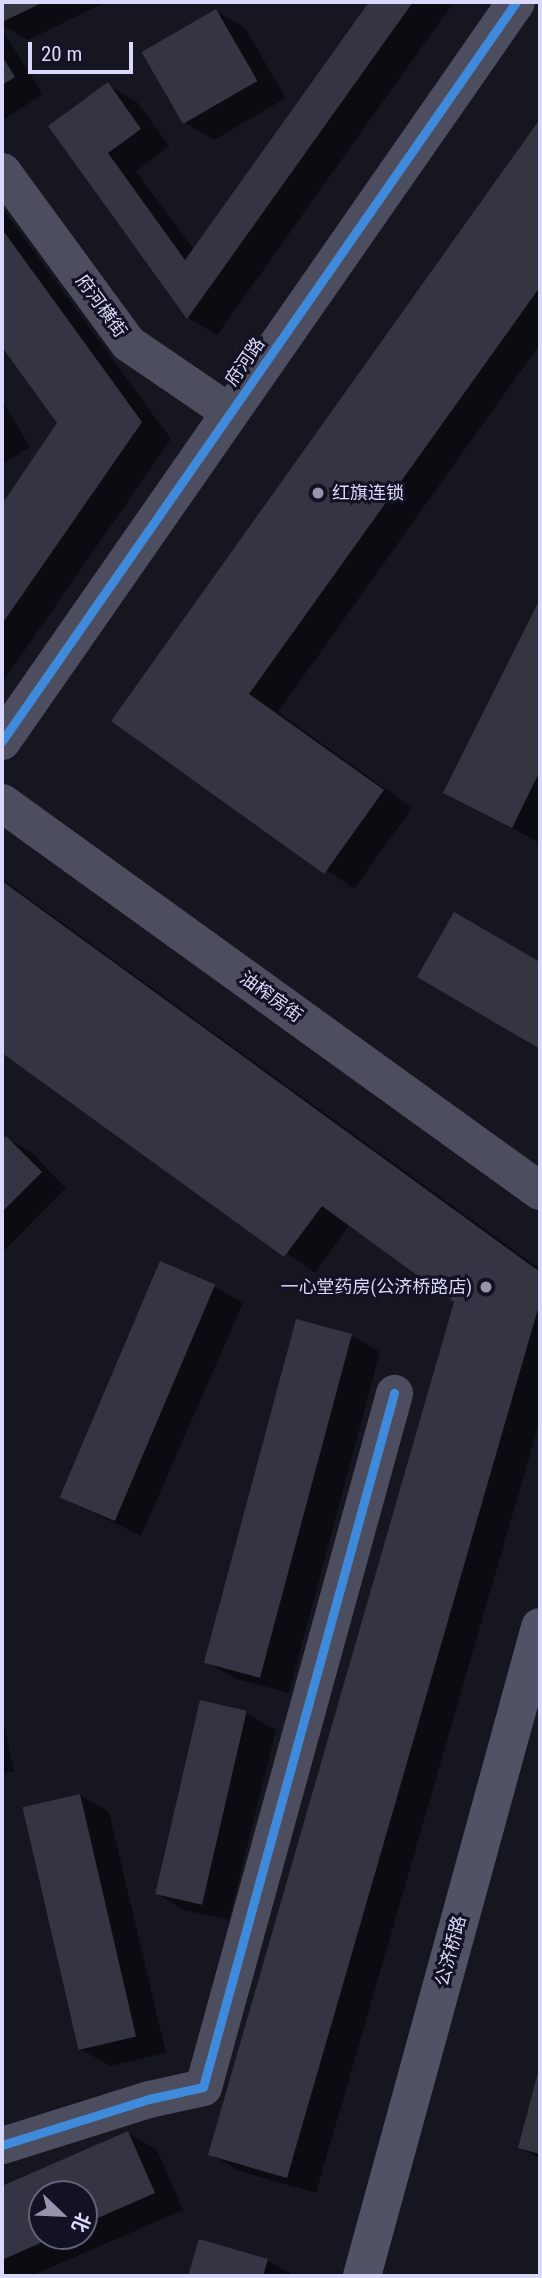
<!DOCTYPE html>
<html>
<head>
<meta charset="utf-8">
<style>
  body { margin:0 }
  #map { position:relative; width:542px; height:2278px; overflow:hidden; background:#161620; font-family:"Roboto Condensed","Noto Sans SC",sans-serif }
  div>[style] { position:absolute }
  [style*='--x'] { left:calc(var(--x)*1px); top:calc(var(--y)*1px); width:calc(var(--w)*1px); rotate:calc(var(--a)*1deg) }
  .shadow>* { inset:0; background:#0007 }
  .building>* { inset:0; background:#343442; transform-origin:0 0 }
  .minor>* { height:37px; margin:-18.5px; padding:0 18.5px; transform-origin:18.5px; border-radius:18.5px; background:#4c4d5f }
  .tertiary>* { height:38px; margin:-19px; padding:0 19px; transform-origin:19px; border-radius:19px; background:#4c4d5f }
  .secondary>* { height:38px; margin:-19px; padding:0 19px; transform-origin:19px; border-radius:19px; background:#505266 }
  .cycleway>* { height:9px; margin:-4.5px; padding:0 4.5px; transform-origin:4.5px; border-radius:4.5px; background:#408adc }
  .dots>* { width:19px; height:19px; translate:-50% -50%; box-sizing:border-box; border:4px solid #121224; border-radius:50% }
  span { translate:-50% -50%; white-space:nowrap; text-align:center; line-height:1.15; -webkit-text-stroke:6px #121224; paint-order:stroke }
  .street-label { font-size:18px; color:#d9d9fb }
  .poi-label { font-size:18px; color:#d9d9fb }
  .left { translate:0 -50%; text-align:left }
  .right { translate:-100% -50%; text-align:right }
  .frame { position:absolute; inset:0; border:4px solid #d9d9fb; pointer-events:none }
  .north { position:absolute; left:28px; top:2180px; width:70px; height:70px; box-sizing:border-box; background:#121224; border:2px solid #62627a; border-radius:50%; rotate:113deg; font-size:19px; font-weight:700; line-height:28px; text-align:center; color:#d9d9fb }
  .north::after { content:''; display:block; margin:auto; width:24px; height:32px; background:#9595ae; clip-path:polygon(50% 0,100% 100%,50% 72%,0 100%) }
  .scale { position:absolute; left:28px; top:42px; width:105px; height:32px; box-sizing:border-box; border:4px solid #d9d9fb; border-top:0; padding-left:9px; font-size:21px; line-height:24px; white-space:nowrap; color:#d9d9fb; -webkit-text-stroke:5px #121224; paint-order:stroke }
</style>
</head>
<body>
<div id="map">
  <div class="shadow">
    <div style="clip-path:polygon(2px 2px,106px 2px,28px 40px,2px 25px)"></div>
    <div style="clip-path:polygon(371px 2px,454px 2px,217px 335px,188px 318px,50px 127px,108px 85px,137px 102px,169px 146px,136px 171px,194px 250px)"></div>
    <div style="clip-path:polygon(216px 11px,245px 28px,286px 98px,214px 140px,185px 123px)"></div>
    <div style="clip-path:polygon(2px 30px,43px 94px,5px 119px,2px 117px)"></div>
    <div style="clip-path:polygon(540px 122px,540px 344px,278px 712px,412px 808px,354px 889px,113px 721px)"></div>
    <div style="clip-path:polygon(2px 208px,171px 439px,2px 683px,2px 507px,60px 423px,2px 344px)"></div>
    <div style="clip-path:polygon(2px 400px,30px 447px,2px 464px)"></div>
    <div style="clip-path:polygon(540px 603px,540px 843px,445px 793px)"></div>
    <div style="clip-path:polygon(2px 879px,540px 1269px,540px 1420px,316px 2193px,239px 2171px,210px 2154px,456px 1301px,350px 1224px,315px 1273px,2px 1050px)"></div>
    <div style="clip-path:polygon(6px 1138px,32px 1153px,66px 1188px,2px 1253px,2px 1142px)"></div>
    <div style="clip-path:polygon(214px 1286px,243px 1303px,141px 1536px,59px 1496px)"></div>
    <div style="clip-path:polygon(351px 1335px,380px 1352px,289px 1693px,236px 1679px,206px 1662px)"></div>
    <div style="clip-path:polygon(246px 1713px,276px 1730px,229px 1920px,184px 1910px,155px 1893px)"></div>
    <div style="clip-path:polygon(2px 1715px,14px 1771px,2px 1774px)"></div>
    <div style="clip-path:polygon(80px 1795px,109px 1812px,166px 2053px,110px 2066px,80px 2049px)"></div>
    <div style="clip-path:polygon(540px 2072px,540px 2159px,520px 2147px)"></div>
    <div style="clip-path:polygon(evenodd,128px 2133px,157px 2150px,183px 2210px,31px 2276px,2px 2276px,2px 2188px,128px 2133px,42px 2194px,84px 2194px,84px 2236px,42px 2236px,42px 2194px)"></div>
    <div style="clip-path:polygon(200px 2241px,267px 2260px,295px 2276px,190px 2276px)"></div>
  </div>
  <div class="building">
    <div style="clip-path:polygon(2px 2px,44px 2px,2px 22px)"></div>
    <div style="clip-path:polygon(369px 2px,413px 2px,187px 319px,48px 126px,108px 82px,141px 129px,108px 153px,185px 260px)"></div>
    <div style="left:216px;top:9px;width:83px;height:86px;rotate:60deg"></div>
    <div style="clip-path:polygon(2px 56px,15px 77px,2px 85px)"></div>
    <div style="clip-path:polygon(540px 119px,540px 287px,249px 694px,384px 790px,324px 874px,111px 721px)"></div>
    <div style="clip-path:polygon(2px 229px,142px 422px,2px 624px,2px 504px,57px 423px,2px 347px)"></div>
    <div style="clip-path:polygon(540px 599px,540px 771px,512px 828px,443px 793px)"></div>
    <div style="clip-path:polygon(2px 881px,540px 1272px,540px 1302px,287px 2178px,208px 2155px,454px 1302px,322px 1206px,284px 1257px,2px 1053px)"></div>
    <div style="clip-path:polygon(454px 912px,540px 962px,540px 1049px,417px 977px)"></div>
    <div style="clip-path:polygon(6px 1136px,42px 1172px,2px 1212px,2px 1140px)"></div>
    <div style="left:160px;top:1261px;width:60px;height:257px;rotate:23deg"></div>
    <div style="left:296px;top:1319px;width:58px;height:356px;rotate:15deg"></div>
    <div style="left:200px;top:1700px;width:48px;height:199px;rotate:13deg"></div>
    <div style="left:80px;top:1794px;width:249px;height:59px;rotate:77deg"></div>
    <div style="clip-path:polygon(539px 2068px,540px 2068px,540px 2154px,518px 2148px)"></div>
    <div style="clip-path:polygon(128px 2131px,155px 2193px,84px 2224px,84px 2194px,42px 2194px,42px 2236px,56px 2236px,2px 2260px,2px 2186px)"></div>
    <div style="clip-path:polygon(199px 2239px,268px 2259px,263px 2276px,188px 2276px)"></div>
  </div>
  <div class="minor">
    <div style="--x:2;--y:171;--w:213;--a:53.8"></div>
    <div style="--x:128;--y:343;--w:122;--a:34.3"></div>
    <div style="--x:2;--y:2145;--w:154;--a:-17.4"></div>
    <div style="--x:149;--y:2099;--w:55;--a:-12.5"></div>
    <div style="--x:203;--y:2087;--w:720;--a:-74.61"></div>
  </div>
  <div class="tertiary">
    <div style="--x:2;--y:741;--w:900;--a:-55.18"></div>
    <div style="--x:2;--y:803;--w:663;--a:35.8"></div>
  </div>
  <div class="secondary">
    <div style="--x:362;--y:2276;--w:673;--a:-74.66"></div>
  </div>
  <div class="cycleway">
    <div style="--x:2;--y:741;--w:900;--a:-55.18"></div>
    <div style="--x:2;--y:2145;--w:154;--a:-17.4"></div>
    <div style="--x:149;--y:2099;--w:55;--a:-12.5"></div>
    <div style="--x:203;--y:2087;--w:720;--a:-74.61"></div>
  </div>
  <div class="dots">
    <div style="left:318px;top:493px;background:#9595ae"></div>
    <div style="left:486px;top:1287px;background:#9595ae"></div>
  </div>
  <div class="street-label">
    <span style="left:101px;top:306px;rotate:54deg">府河横街</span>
    <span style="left:245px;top:362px;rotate:-55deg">府河路</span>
    <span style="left:271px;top:997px;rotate:36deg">油榨房街</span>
    <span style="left:451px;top:1951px;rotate:-75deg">公济桥路</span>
  </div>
  <div class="poi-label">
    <span class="left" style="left:332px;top:493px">红旗连锁</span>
    <span class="right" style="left:472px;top:1287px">一心堂药房(公济桥路店)</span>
  </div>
  <div class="frame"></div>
  <div class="north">北</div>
  <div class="scale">20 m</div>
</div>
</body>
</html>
